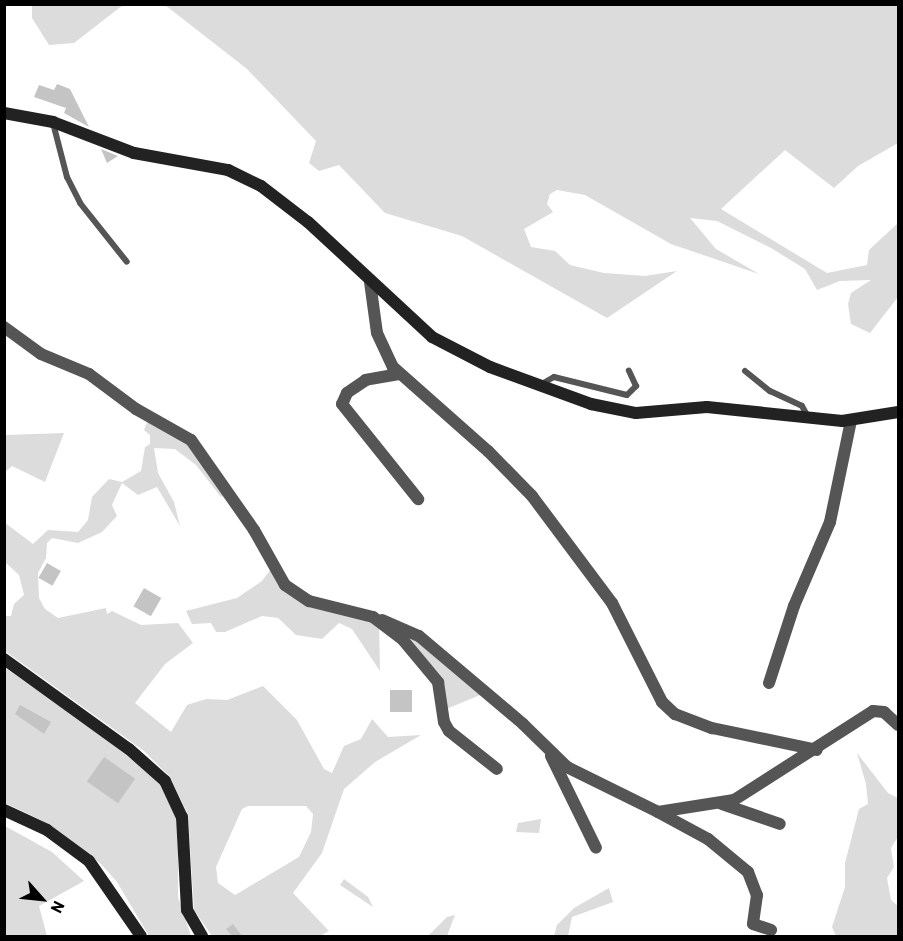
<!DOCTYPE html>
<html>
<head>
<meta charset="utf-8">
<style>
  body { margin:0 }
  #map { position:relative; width:903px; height:941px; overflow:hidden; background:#fff; font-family:Barlow,sans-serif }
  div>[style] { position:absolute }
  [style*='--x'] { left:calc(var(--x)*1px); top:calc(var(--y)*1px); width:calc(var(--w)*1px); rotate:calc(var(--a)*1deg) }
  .green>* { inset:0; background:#dcdcdc }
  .building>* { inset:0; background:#c4c4c4; transform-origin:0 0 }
  .service>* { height:6px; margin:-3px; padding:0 3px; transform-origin:3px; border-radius:3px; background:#555 }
  .minor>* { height:12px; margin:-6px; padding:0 6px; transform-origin:6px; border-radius:6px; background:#555 }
  .secondary>* { height:12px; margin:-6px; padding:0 6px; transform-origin:6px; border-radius:6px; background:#222 }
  span { translate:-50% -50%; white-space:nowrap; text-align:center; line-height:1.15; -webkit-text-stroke:6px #fff; paint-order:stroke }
  .frame { position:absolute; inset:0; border:6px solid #000; pointer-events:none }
  .north { position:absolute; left:12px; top:869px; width:60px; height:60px; -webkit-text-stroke:4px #fff; paint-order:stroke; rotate:117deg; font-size:16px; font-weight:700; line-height:24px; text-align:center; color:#000 }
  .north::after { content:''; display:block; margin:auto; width:21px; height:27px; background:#000; clip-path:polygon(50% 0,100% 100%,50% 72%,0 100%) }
</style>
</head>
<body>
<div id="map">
  <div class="green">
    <div style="clip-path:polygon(32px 5px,32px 4px,123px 5px,74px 43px,49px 45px,32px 18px)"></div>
    <div style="clip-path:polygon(165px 5px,898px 5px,898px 143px,858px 166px,834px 188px,785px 150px,721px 209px,827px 273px,867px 265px,869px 250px,898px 223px,898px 297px,870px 333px,851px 324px,848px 304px,851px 293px,871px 280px,840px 281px,817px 290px,805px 269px,771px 248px,717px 221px,690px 218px,716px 249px,759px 274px,671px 244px,585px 195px,557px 190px,550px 194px,547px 204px,553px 212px,524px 229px,531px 247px,555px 251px,570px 265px,604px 273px,645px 276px,677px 271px,607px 318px,462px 236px,385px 213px,339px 165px,319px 171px,309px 163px,316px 141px,247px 69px)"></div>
    <div style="clip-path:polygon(evenodd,149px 417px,181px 433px,230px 493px,221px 497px,196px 465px,175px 449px,154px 448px,158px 473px,174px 502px,180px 526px,157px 487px,138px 495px,122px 483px,112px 505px,117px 516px,102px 532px,78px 543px,52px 538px,47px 543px,46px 558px,38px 573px,39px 598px,45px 609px,58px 618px,106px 608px,107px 614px,112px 611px,141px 625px,178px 623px,193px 643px,165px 664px,135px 703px,171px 732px,187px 705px,206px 699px,227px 700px,263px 686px,297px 720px,324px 769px,332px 773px,344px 746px,361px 739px,372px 719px,388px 737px,421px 735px,375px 762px,344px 789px,322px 853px,293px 893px,329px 931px,320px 936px,212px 936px,194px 910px,188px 815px,170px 777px,144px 751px,5px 651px,5px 616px,11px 616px,14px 604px,24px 595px,19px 575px,5px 562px,4px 522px,33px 544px,48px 530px,78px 532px,88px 520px,92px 497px,109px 479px,122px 482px,141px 471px,145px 447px,150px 444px,150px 435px,144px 430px,149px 417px,248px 806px,306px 806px,313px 814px,311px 832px,299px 857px,235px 895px,218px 883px,216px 867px,242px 809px,248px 806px)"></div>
    <div style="clip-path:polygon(64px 433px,45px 482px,12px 466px,5px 472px,5px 435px)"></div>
    <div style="clip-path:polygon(273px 566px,292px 593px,398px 625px,485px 693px,444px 710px,440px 687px,379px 622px,380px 671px,352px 629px,339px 623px,322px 639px,296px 635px,278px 618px,262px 616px,225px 632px,216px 632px,211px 623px,192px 624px,186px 611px,237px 598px,262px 581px)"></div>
    <div style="clip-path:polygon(4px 667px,105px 738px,158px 781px,178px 822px,178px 897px,191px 936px,149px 936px,117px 882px,101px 864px,43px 821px,5px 803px)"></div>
    <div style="clip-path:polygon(857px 753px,888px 793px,898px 798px,898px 837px,891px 848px,894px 867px,887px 878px,891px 900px,898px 906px,898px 936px,836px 936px,832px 927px,845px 887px,845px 863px,859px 809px,868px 804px,866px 784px)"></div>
    <div style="clip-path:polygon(541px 819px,539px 833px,516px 832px,518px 823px)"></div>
    <div style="clip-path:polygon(5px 826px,52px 852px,84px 881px,39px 906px,47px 936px,5px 936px)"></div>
    <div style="clip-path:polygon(344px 879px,368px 897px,373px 907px,340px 885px)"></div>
    <div style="clip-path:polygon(609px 888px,613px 902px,572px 917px,568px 936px,554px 936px,557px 925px,574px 908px)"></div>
    <div style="clip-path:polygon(455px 915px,447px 936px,428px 936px,447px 917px)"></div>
  </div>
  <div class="building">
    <div style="clip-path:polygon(57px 84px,70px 89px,89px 127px,64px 113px,66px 108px,34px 97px,39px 85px,54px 90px)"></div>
    <div style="clip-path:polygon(101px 149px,118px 156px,107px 163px)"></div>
    <div style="left:47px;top:563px;width:16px;height:17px;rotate:30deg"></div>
    <div style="left:144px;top:588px;width:20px;height:21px;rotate:30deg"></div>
    <div style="left:390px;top:690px;width:22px;height:22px"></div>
    <div style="clip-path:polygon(20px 705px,51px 722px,44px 734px,15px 714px)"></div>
    <div style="left:104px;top:757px;width:38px;height:30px;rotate:35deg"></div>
    <div style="clip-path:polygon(233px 924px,242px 936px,232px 936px,226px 929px)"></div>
  </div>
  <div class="service">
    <div style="--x:53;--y:123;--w:56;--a:75.5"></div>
    <div style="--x:67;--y:177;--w:29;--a:63"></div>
    <div style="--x:80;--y:203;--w:75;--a:51.5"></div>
    <div style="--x:745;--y:371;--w:32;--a:39"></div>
    <div style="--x:770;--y:391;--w:35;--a:25"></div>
    <div style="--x:802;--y:406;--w:13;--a:61"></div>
    <div style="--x:540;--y:385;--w:16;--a:-30"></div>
    <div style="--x:554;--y:377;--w:75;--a:13.9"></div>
    <div style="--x:627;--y:395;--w:13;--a:-45"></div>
    <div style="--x:636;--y:386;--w:17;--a:-115"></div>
  </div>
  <div class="minor">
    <div style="--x:370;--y:282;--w:51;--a:82.2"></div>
    <div style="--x:377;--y:333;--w:38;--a:65"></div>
    <div style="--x:393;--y:367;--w:127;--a:41.5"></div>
    <div style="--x:488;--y:451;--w:63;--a:45.6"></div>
    <div style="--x:532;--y:496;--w:134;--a:53.2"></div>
    <div style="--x:612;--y:603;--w:111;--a:63.2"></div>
    <div style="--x:662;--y:702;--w:18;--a:43"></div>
    <div style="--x:675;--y:714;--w:40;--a:21"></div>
    <div style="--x:712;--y:728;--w:107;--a:11.8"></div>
    <div style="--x:4;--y:327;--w:46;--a:36.1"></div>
    <div style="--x:41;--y:354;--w:52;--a:22.6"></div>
    <div style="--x:89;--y:374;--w:59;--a:36.7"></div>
    <div style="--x:136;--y:409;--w:63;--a:29.4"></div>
    <div style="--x:191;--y:440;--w:110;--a:55"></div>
    <div style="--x:254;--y:530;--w:63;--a:60.6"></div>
    <div style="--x:285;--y:585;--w:29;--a:34"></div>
    <div style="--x:309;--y:601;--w:66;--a:14"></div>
    <div style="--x:373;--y:617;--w:38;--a:37"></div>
    <div style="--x:403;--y:640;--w:55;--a:50.2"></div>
    <div style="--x:438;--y:682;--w:40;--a:81.5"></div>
    <div style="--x:444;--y:722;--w:10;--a:61"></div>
    <div style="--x:449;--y:731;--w:61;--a:38.4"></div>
    <div style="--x:399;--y:374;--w:34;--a:170"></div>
    <div style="--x:366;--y:380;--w:23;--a:146"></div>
    <div style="--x:347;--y:393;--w:12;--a:114"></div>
    <div style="--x:342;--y:404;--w:122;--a:51.3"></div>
    <div style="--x:382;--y:620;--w:40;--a:23.4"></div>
    <div style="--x:419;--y:636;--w:136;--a:40.2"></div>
    <div style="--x:523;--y:724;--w:62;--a:44.3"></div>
    <div style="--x:567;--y:767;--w:102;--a:26.3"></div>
    <div style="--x:658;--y:812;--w:77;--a:-9"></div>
    <div style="--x:734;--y:800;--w:165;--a:-32.6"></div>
    <div style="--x:873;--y:711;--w:11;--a:5"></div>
    <div style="--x:884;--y:712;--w:19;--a:43"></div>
    <div style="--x:769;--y:683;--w:81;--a:-72"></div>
    <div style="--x:794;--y:606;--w:91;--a:-66.8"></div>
    <div style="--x:830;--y:522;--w:103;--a:-78.3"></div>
    <div style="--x:551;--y:756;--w:102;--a:63.9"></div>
    <div style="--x:722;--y:804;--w:61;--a:19"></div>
    <div style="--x:658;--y:812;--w:57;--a:28.4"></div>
    <div style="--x:708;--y:839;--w:52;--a:39.5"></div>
    <div style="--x:748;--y:872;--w:25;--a:69"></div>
    <div style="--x:757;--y:895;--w:29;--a:98"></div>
    <div style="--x:753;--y:924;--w:19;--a:18"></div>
  </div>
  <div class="secondary">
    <div style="--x:4;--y:113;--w:50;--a:10.4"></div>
    <div style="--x:53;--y:122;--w:87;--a:20.9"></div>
    <div style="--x:134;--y:153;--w:96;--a:10.3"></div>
    <div style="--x:228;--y:170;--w:37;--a:26"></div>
    <div style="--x:261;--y:186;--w:59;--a:37.5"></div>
    <div style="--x:308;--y:222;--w:169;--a:42.8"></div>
    <div style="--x:432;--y:337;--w:65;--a:27.3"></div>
    <div style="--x:490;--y:367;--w:108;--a:20.1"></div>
    <div style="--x:591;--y:404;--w:46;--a:11.3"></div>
    <div style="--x:636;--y:413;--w:71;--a:-4.8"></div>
    <div style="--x:707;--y:407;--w:136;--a:5.9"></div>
    <div style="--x:842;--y:421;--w:57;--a:-9.1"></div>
    <div style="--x:4;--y:659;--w:154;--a:35.8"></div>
    <div style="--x:129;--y:749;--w:48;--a:41.6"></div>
    <div style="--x:165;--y:781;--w:40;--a:65"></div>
    <div style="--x:182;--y:817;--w:93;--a:86.9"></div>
    <div style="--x:187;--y:910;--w:30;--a:60"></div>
    <div style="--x:4;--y:810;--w:47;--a:24.9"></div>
    <div style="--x:47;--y:830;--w:52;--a:36.4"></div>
    <div style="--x:89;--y:861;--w:91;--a:55.3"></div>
  </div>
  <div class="frame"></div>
  <div class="north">N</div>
</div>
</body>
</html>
